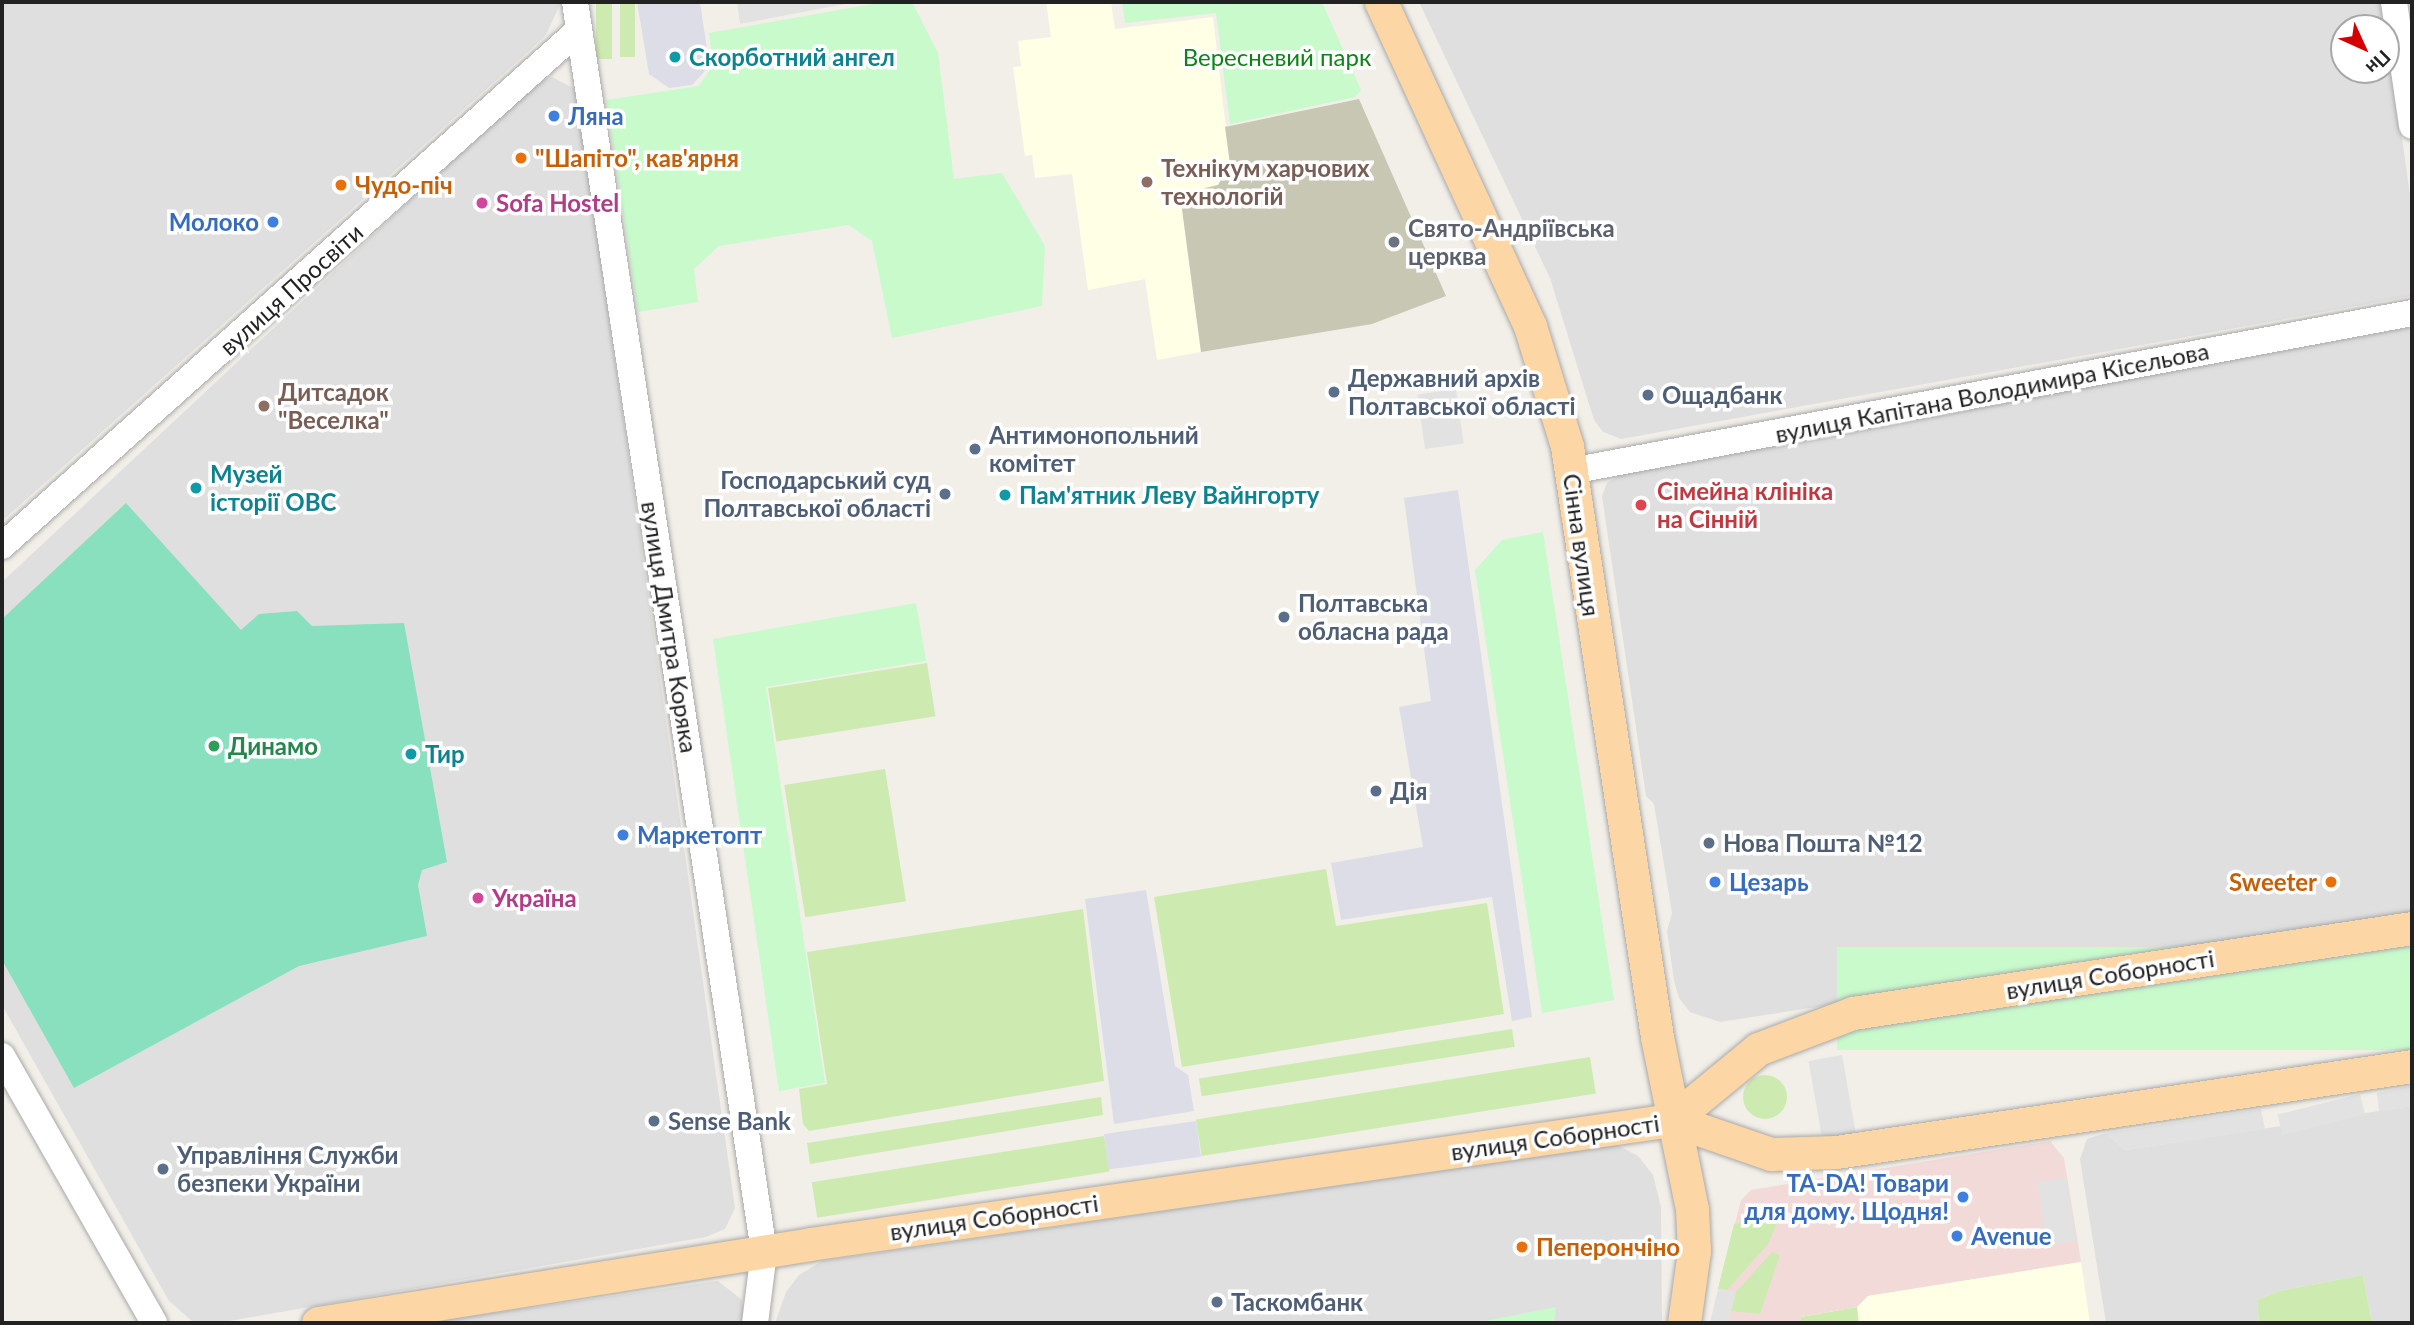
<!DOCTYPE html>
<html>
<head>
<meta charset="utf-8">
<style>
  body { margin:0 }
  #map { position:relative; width:2414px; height:1325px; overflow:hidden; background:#f2efe9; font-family:Lato,sans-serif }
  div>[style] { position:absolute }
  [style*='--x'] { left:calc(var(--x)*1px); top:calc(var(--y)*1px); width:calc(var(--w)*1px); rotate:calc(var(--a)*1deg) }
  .residential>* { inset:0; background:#e0dfdf }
  .commercial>* { inset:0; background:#f2dad9 }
  .education>* { inset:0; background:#ffffe5 }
  .construction>* { inset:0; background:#c7c7b4 }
  .grass>* { inset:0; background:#cdebb0; transform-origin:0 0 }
  .round { border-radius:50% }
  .park>* { inset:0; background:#c8facc; transform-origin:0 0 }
  .pitch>* { inset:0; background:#88e0be }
  .parking>* { inset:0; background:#e2e2e2; transform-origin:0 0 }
  .plaza>* { inset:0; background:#dddde8; transform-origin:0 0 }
  .roads { filter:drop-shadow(0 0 2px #a9a9a9) drop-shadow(0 0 2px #a9a9a9) }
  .minor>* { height:26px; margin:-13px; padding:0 13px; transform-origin:13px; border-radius:13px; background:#fff }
  .major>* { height:33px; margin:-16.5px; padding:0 16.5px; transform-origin:16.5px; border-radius:16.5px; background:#fcd6a4 }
  .dots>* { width:19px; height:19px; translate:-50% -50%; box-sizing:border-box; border:4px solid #fff; border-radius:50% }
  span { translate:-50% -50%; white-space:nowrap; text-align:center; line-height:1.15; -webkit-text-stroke:7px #fff; paint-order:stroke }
  .culture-label { font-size:24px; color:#0d838f; font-weight:700 }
  .left { translate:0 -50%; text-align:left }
  .park-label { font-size:24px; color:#0c8416 }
  .shop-label { font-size:24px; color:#366cbe; font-weight:700 }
  .right { translate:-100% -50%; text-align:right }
  .food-label { font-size:24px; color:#c56008; font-weight:700 }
  .education-label { font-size:24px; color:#785e54; font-weight:700 }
  .hotel-label { font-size:24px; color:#b23c85; font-weight:700 }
  .worship-label { font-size:24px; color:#5b616d; font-weight:700 }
  .street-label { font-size:24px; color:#222 }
  .service-label { font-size:24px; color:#4e5e75; font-weight:700 }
  .health-label { font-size:24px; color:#be3a42; font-weight:700 }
  .leisure-label { font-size:24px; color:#27864d; font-weight:700 }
  .frame { position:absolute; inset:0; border:4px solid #222; pointer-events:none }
  .north { position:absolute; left:2330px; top:14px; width:70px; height:70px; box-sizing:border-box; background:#fff; border:2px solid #a7a7a7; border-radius:50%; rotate:135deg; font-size:19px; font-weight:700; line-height:28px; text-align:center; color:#222 }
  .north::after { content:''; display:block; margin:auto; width:24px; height:32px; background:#d40000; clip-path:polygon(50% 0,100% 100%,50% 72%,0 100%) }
</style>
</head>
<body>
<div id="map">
  <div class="residential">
    <div style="clip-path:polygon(2px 2px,561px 2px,546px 35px,529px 51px,2px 521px)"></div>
    <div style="clip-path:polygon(evenodd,1419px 2px,2383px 2px,2412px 209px,2412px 296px,1621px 439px,1603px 432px,1594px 420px,1550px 278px,1419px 2px,2344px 28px,2386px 28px,2386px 70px,2344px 70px,2344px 28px)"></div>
    <div style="clip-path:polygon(552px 77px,575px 89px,579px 106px,735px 1208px,725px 1229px,706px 1237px,218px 1323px,192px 1321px,169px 1301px,2px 1005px,2px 582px,537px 82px)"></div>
    <div style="clip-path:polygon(2412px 327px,2412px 914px,1720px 1022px,1690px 1012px,1679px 998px,1674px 981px,1667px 931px,1672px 913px,1654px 804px,1646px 796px,1602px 496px,1607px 483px,1625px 472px)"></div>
    <div style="clip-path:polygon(2412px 1106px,2412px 1323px,2372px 1323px,2363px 1275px,2279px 1291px,2257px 1300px,2259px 1323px,2106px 1323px,2080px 1159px,2087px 1139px,2106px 1133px,2125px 1150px)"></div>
    <div style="clip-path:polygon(1617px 1145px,1638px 1156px,1653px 1175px,1661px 1207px,1662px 1323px,775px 1323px,786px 1292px,799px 1275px,822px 1261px)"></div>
    <div style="clip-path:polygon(718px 1281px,742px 1300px,745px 1323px,424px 1323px)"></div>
  </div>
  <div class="commercial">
    <div style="clip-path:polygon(2050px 1141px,2064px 1158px,2081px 1262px,1868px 1296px,1857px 1307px,1801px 1317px,1801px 1323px,1728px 1323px,1735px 1292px,1718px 1289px,1741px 1200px,1751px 1190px)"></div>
  </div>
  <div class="education">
    <div style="clip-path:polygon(1046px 2px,1111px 2px,1115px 29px,1213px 17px,1230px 164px,1218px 185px,1180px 194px,1201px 352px,1157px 360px,1145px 279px,1088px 290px,1072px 174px,1035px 178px,1032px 155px,1025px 156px,1013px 67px,1021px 66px,1018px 41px,1051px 37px)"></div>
    <div style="clip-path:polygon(2081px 1262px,2090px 1323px,1802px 1323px,1801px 1317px,1857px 1307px,1868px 1296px)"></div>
  </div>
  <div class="construction">
    <div style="clip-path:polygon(1359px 99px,1446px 296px,1372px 324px,1201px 352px,1180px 194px,1218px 185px,1230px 164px,1225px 127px)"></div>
  </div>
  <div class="grass">
    <div style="left:596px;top:2px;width:16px;height:57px"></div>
    <div style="left:620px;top:2px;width:15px;height:55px"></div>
    <div style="left:927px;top:663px;width:54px;height:161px;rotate:81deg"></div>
    <div style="left:885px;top:769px;width:134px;height:102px;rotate:81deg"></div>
    <div style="clip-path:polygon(1326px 869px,1336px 926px,1487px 903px,1504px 1014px,1182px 1067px,1154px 897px)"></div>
    <div style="clip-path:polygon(1083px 909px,1104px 1081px,809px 1131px,803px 1124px,799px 1089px,827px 1084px,807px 952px)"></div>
    <div style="left:1512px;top:1029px;width:18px;height:317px;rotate:81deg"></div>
    <div style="left:1590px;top:1057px;width:37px;height:399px;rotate:81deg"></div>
    <div class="round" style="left:1743px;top:1075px;width:44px;height:44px"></div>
    <div style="clip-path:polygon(1101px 1097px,1103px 1115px,810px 1164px,807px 1143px)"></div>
    <div style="left:1104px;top:1136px;width:36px;height:296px;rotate:81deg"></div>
    <div style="clip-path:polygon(1779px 1219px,1768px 1244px,1727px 1290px,1718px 1289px,1734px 1224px)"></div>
    <div style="clip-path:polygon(1772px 1252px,1780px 1255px,1760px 1314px,1731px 1311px,1736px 1292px)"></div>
    <div style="clip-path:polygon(2363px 1275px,2372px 1323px,2259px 1323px,2257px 1300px,2279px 1291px)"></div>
    <div style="clip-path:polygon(1857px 1307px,1859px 1323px,1801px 1323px,1801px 1317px)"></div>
  </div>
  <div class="park">
    <div style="clip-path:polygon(884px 2px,912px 2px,938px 53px,954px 179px,1002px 173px,1045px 246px,1042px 306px,892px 338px,872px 241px,848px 225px,719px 246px,694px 269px,698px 302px,638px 312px,606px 100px,699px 86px,713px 65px,709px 33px)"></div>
    <div style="clip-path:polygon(1122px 2px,1322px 2px,1361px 90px,1355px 97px,1230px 124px,1216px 13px,1125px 23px)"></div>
    <div style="clip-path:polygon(1543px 532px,1614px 1000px,1542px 1013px,1475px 570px,1502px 540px)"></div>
    <div style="clip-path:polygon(916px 603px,926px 661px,766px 687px,825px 1083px,779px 1091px,713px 639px)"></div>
    <div style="left:2412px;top:947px;width:103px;height:575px;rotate:90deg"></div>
    <div style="clip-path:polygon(1556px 1307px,1554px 1323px,1475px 1323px)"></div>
  </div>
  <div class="pitch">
    <div style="clip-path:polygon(126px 503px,241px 630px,259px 614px,297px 611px,312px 626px,404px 623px,447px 862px,422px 870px,418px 885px,427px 936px,299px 966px,74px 1088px,2px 960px,2px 619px)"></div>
  </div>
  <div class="parking">
    <div style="clip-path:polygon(737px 2px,855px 2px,740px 24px)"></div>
    <div style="left:1456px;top:389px;width:55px;height:39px;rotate:82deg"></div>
    <div style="left:1842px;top:1055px;width:83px;height:34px;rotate:80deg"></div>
    <div style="clip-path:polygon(2412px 1086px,2412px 1106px,2379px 1111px,2377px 1093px)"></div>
    <div style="left:2360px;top:1094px;width:21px;height:85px;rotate:76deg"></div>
    <div style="clip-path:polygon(2261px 1109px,2265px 1129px,2125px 1150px,2106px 1133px)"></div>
    <div style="left:2066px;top:1178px;width:64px;height:29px;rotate:81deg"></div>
    <div style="clip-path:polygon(1718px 1289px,1736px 1292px,1728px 1323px,1710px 1323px)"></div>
  </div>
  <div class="plaza">
    <div style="clip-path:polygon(637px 2px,700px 2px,708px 56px,705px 71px,692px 85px,669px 88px,649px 74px)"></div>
    <div style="clip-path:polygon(1458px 490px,1532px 1017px,1512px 1021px,1492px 897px,1341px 920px,1331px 863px,1423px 847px,1399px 707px,1431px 701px,1404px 498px)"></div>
    <div style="clip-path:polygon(1146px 890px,1175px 1066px,1188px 1075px,1194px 1111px,1114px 1124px,1085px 899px)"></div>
    <div style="left:1196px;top:1121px;width:36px;height:93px;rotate:82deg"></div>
  </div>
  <div class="roads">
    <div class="minor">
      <div style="--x:575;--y:2;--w:1264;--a:81.4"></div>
      <div style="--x:764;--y:1252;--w:72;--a:97.2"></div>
      <div style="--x:2394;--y:2;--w:125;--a:81.7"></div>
      <div style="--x:1571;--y:471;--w:856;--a:-10.64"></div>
      <div style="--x:2;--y:546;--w:774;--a:-41.81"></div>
      <div style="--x:2;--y:1056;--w:307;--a:60.3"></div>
    </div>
    <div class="major">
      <div style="--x:1381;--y:2;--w:357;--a:65.3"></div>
      <div style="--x:1530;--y:326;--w:126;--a:72.9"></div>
      <div style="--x:1567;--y:446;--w:598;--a:81.34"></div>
      <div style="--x:1657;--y:1037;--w:176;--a:78.5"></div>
      <div style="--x:1692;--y:1209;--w:42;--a:87.3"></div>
      <div style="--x:1694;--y:1251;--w:73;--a:97.9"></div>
      <div style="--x:1672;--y:1120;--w:112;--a:-39.5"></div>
      <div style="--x:1758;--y:1049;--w:102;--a:-20.8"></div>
      <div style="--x:1853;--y:1013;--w:565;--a:-8.65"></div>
      <div style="--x:318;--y:1323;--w:498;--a:-9.1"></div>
      <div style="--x:810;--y:1244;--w:871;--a:-8.19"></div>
      <div style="--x:1672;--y:1120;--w:105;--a:19"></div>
      <div style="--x:1771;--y:1154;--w:65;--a:-1.8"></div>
      <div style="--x:1836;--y:1152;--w:582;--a:-8.49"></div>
    </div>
  </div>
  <div class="dots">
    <div style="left:675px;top:57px;background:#0f9aa8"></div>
    <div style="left:554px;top:116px;background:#3f7fe0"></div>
    <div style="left:521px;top:158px;background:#e8710a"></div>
    <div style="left:1147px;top:182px;background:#8d6e63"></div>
    <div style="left:341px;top:185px;background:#e8710a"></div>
    <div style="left:482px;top:203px;background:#d1479c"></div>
    <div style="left:273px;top:222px;background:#3f7fe0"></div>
    <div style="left:1394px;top:242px;background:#6b7280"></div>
    <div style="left:1334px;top:392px;background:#5c6f8a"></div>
    <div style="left:1648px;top:395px;background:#5c6f8a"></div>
    <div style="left:264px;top:406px;background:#8d6e63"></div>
    <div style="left:975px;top:449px;background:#5c6f8a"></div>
    <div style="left:196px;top:488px;background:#0f9aa8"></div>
    <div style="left:945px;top:494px;background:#5c6f8a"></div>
    <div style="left:1005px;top:495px;background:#0f9aa8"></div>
    <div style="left:1641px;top:505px;background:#e0444e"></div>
    <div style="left:1284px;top:617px;background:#5c6f8a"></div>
    <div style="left:214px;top:746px;background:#2e9e5b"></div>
    <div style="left:411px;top:754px;background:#0f9aa8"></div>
    <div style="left:1376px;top:791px;background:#5c6f8a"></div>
    <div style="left:623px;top:835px;background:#3f7fe0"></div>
    <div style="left:1709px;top:843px;background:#5c6f8a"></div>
    <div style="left:1715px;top:882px;background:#3f7fe0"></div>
    <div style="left:2331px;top:882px;background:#e8710a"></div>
    <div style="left:478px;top:898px;background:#d1479c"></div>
    <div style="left:654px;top:1121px;background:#5c6f8a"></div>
    <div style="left:163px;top:1169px;background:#5c6f8a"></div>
    <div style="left:1963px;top:1197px;background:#3f7fe0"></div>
    <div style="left:1957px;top:1236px;background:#3f7fe0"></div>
    <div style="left:1522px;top:1247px;background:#e8710a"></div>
    <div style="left:1217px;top:1302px;background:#5c6f8a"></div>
  </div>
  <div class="culture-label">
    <span class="left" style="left:689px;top:57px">Скорботний ангел</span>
    <span class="left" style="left:210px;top:488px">Музей<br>історії ОВС</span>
    <span class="left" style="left:1019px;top:495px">Пам'ятник Леву Вайнгорту</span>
    <span class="left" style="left:425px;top:754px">Тир</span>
  </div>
  <div class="park-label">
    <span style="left:1277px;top:57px">Вересневий парк</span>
  </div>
  <div class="shop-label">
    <span class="left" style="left:568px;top:116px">Ляна</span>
    <span class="right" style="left:259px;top:222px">Молоко</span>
    <span class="left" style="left:637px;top:835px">Маркетопт</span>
    <span class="left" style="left:1729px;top:882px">Цезарь</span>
    <span class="right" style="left:1949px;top:1197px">TA-DA! Товари<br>для дому. Щодня!</span>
    <span class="left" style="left:1971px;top:1236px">Avenue</span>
  </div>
  <div class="food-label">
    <span class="left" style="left:535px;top:158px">"Шапіто", кав'ярня</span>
    <span class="left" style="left:355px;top:185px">Чудо-піч</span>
    <span class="right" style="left:2317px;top:882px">Sweeter</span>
    <span class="left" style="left:1536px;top:1247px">Пеперончіно</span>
  </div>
  <div class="education-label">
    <span class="left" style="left:1161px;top:182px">Технікум харчових<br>технологій</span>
    <span class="left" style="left:278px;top:406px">Дитсадок<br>"Веселка"</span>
  </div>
  <div class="hotel-label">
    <span class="left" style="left:496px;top:203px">Sofa Hostel</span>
    <span class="left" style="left:492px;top:898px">Україна</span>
  </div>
  <div class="worship-label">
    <span class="left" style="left:1408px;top:242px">Свято-Андріївська<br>церква</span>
  </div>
  <div class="street-label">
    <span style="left:291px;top:289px;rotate:-42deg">вулиця Просвіти</span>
    <span style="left:1992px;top:392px;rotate:-11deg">вулиця Капітана Володимира Кісельова</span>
    <span style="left:1582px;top:545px;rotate:82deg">Сінна вулиця</span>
    <span style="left:670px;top:627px;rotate:81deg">вулиця Дмитра Коряка</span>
    <span style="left:2110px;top:974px;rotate:-9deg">вулиця Соборності</span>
    <span style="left:1555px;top:1137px;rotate:-8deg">вулиця Соборності</span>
    <span style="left:994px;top:1217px;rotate:-8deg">вулиця Соборності</span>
  </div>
  <div class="service-label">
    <span class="left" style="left:1348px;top:392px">Державний архів<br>Полтавської області</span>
    <span class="left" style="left:1662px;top:395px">Ощадбанк</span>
    <span class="left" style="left:989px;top:449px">Антимонопольний<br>комітет</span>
    <span class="right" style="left:931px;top:494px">Господарський суд<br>Полтавської області</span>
    <span class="left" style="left:1298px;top:617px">Полтавська<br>обласна рада</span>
    <span class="left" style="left:1390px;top:791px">Дія</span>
    <span class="left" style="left:1723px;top:843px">Нова Пошта №12</span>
    <span class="left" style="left:668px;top:1121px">Sense Bank</span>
    <span class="left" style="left:177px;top:1169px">Управління Служби<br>безпеки України</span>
    <span class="left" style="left:1231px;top:1302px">Таскомбанк</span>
  </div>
  <div class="health-label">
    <span class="left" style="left:1657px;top:505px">Сімейна клініка<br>на Сінній</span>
  </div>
  <div class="leisure-label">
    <span class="left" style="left:228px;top:746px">Динамо</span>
  </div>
  <div class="frame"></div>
  <div class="north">Пн</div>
</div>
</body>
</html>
